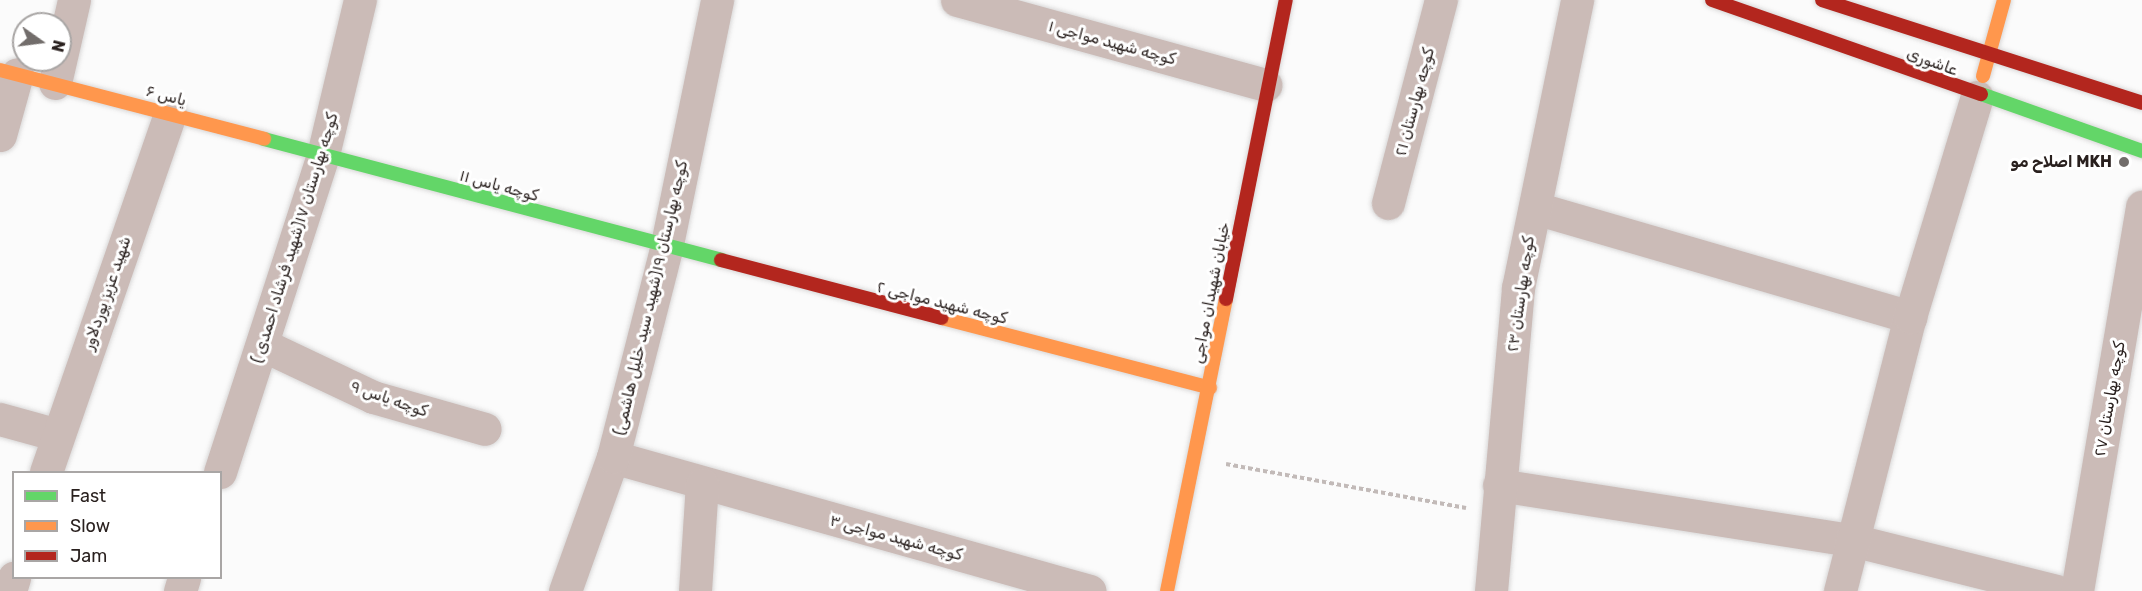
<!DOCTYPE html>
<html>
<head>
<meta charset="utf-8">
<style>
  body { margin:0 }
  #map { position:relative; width:2142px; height:591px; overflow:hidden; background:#fbfbfb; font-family:Rubik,Vazirmatn,sans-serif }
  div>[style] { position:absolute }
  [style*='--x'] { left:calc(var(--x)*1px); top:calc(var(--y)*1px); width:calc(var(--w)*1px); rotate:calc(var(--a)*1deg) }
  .path>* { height:4px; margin-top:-2px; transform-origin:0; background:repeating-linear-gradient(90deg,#c2bab8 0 4.5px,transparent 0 7.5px) }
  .roads { filter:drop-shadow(0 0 2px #d9d8d8) drop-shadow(0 0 2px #d9d8d8) }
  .street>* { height:33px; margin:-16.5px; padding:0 16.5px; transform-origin:16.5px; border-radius:16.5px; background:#cbbbb7 }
  .fast>* { height:14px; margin:-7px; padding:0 7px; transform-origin:7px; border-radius:7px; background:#63d668 }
  .slow>* { height:14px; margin:-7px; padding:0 7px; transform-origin:7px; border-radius:7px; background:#ff974d }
  .jam>* { height:14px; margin:-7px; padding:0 7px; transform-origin:7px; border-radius:7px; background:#b3261e }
  .dots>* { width:16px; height:16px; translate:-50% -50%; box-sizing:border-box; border:3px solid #fff; border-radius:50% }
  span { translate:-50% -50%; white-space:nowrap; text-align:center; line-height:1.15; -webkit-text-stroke:6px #fff; paint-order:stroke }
  .street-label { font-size:16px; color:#29201e }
  .poi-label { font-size:16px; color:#29201e; font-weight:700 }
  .right { translate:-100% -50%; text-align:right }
  .legend { position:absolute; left:12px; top:471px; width:210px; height:108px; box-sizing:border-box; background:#fff; border:2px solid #a9a6a5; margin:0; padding:8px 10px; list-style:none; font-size:18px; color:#29201e }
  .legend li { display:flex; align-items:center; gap:12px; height:30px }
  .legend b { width:30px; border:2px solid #a9a6a5 }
  .north { position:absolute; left:12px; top:12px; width:60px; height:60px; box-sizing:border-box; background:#fff; border:2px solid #a9a6a5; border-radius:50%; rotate:104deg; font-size:16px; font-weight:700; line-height:24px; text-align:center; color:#29201e }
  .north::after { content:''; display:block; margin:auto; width:21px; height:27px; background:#726d6b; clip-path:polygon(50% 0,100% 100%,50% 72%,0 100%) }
</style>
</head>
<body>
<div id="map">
  <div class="path">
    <div style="--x:1226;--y:464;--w:244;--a:10.4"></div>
  </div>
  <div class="roads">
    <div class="street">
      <div style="--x:957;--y:0;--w:320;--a:15.4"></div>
      <div style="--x:55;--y:83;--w:85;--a:-77.1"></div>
      <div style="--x:0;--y:135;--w:63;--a:-74.4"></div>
      <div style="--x:1388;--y:203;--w:210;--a:-75.4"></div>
      <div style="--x:1535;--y:208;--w:391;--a:16.2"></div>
      <div style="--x:263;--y:345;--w:122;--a:25.3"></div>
      <div style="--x:373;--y:397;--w:116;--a:15.9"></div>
      <div style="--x:0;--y:419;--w:60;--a:15.4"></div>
      <div style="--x:613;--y:457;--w:495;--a:15.7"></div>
      <div style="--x:46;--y:472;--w:379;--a:-70.9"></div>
      <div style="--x:220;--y:472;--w:333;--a:-72"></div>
      <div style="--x:323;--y:155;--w:159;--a:-76.6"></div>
      <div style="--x:1499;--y:485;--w:357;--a:8.9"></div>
      <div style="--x:1852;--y:540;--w:210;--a:14"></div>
      <div style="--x:10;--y:591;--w:14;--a:-73"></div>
      <div style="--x:180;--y:591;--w:14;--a:-73"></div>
      <div style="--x:565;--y:591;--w:142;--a:-70.3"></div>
      <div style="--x:613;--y:457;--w:215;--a:-75.7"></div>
      <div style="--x:666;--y:249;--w:254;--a:-78.4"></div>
      <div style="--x:695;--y:591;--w:107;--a:-86.3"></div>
      <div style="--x:1491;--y:591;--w:304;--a:-84.9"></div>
      <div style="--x:1518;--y:288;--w:294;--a:-78.4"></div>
      <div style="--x:1840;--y:591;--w:283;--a:-75.7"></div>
      <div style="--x:1910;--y:317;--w:230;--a:-73.1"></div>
      <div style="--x:2077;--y:591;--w:390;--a:-80.4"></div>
    </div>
    <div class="fast">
      <div style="--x:1981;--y:94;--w:171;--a:19.5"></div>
      <div style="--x:264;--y:139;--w:473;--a:14.8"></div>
    </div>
    <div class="slow">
      <div style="--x:0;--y:70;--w:273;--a:14.6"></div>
      <div style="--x:1983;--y:76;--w:79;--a:-74.6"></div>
      <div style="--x:942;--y:318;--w:277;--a:14.6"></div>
      <div style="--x:1167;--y:591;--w:298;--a:-78.6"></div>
    </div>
    <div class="jam">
      <div style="--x:1712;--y:0;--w:285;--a:19.3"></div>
      <div style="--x:1822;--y:0;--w:336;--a:17.8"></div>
      <div style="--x:721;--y:260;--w:228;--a:14.7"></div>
      <div style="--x:1226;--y:299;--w:305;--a:-78.7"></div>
    </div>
  </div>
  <div class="dots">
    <div style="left:2124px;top:162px;background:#726d6b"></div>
  </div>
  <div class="street-label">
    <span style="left:1112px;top:43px;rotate:15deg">کوچه شهید مواجی ۱</span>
    <span style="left:1932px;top:62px;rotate:20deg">عاشوری</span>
    <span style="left:166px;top:96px;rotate:15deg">یاس ۶</span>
    <span style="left:1415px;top:102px;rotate:-75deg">کوچه بهارستان ۲۱</span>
    <span style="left:499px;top:186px;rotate:15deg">کوچه یاس ۱۱</span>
    <span style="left:295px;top:238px;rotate:-73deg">کوچه بهارستان ۱۷(شهید فرشاد احمدی )</span>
    <span style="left:107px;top:293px;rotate:-71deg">شهید عزیز پوردلاور</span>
    <span style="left:1211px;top:293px;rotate:-79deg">خیابان شهیدان مواجی</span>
    <span style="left:1521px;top:294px;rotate:-82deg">کوچه بهارستان ۲۳</span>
    <span style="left:651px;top:298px;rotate:-77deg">کوچه بهارستان ۱۹(شهید سید خلیل هاشمی)</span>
    <span style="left:942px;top:303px;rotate:14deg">کوچه شهید مواجی ۲</span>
    <span style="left:389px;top:399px;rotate:19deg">کوچه یاس ۹</span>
    <span style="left:2110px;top:399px;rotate:-80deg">کوچه بهارستان ۲۷</span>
    <span style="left:896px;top:538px;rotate:15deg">کوچه شهید مواجی ۳</span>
  </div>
  <div class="poi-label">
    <span class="right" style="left:2112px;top:162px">اصلاح مو MKH</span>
  </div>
  <ul class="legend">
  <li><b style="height:8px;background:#63d668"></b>Fast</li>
  <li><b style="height:8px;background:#ff974d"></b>Slow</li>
  <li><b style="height:8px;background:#b3261e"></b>Jam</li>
  </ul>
  <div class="north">N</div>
</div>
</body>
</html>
